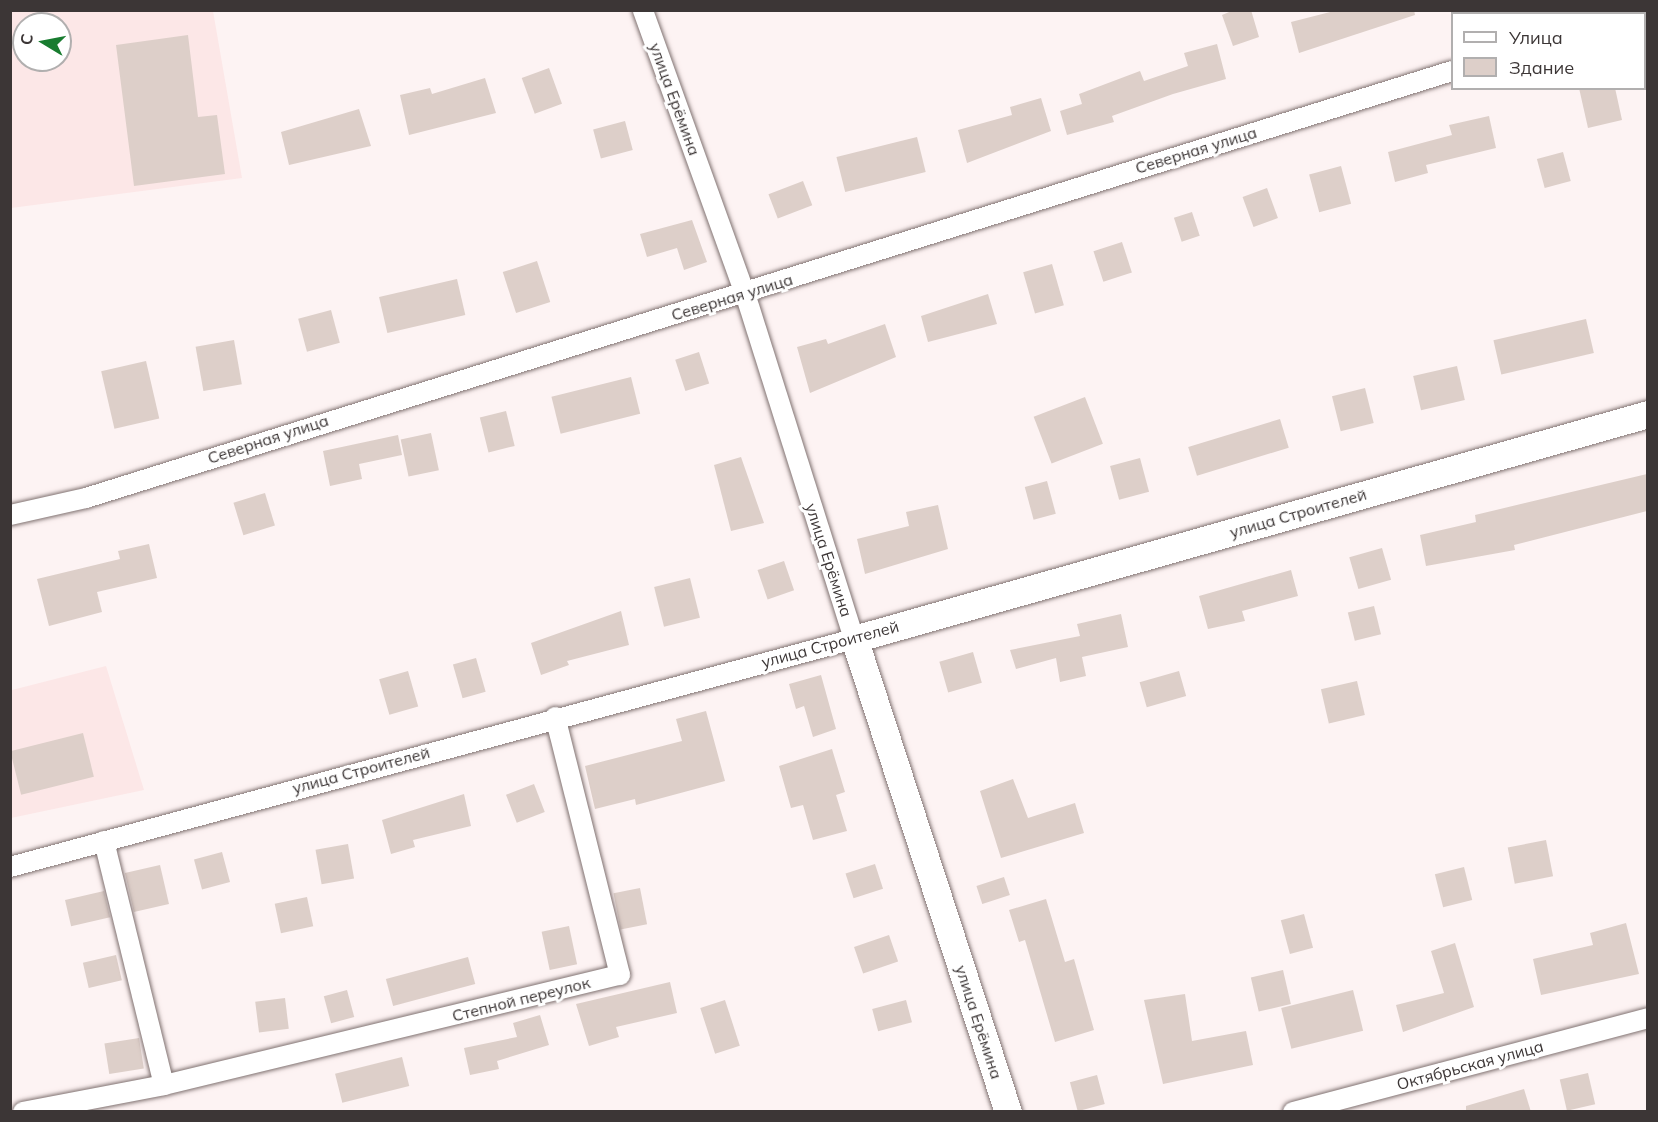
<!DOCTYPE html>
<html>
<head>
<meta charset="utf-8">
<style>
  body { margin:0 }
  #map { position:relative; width:1658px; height:1122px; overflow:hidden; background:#fdf3f3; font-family:Mulish,sans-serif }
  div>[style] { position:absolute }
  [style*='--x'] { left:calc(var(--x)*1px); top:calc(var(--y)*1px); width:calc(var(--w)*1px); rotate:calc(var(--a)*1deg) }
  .built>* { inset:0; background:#fce7e7 }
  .building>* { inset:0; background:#ddcfc9; transform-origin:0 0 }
  .roads { filter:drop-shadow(0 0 2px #807271) drop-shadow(0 0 2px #807271) }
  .street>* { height:20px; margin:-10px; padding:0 10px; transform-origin:10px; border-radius:10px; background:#fff }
  .secondary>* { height:27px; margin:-13.5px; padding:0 13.5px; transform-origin:13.5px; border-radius:13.5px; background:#fff }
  span { translate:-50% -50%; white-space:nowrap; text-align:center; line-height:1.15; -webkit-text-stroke:6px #fff; paint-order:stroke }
  .street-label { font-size:16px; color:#3c3636 }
  .frame { position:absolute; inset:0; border:12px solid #3c3636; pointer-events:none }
  .legend { position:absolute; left:1451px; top:12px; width:195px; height:78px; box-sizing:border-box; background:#fff; border:2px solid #b1afaf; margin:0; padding:8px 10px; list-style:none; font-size:18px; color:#3c3636 }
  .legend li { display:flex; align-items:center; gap:12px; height:30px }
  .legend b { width:30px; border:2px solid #b1afaf }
  .north { position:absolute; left:12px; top:12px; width:60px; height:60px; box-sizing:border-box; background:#fff; border:2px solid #b1afaf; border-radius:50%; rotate:280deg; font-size:16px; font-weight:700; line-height:24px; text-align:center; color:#3c3636 }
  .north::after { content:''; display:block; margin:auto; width:21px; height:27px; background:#187c2f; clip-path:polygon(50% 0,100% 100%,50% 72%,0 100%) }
</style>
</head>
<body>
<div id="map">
  <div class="built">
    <div style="clip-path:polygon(evenodd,10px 11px,213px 11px,242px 178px,11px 208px,10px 11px,24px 24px,60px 24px,60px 60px,24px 60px,24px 24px)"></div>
    <div style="clip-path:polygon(106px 666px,144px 790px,11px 818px,10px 686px,12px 690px)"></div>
  </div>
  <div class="building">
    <div style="clip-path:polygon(1234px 10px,1251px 10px,1259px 37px,1233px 46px,1222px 15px)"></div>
    <div style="clip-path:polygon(1338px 10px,1414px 10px,1415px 15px,1299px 53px,1291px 22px)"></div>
    <div style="clip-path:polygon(188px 35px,198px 117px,217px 115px,225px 174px,134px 186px,116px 45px)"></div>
    <div style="clip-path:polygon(1217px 44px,1226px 79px,1173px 94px,1112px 116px,1114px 122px,1067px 135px,1060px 111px,1082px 104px,1079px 94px,1140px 71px,1144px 81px,1188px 66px,1184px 53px)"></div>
    <div style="left:549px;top:68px;width:38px;height:29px;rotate:70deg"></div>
    <div style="clip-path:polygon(485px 78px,496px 113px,409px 135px,400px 95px,430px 88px,432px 94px)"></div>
    <div style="clip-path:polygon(1579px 88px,1615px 88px,1622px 120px,1588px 128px)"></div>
    <div style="clip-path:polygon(1041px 98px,1051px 131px,967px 163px,958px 130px,1012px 115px,1010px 107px)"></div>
    <div style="clip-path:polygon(359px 109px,371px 146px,289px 165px,281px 132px)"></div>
    <div style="clip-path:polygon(1489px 116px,1496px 148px,1426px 165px,1428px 173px,1395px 182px,1388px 152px,1452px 135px,1449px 125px)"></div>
    <div style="left:625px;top:121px;width:30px;height:33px;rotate:75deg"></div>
    <div style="left:917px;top:137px;width:36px;height:83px;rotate:76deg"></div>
    <div style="left:1563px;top:152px;width:30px;height:27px;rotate:75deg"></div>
    <div style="left:1341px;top:166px;width:39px;height:33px;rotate:75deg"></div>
    <div style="left:803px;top:181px;width:26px;height:37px;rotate:69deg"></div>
    <div style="left:1267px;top:188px;width:32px;height:26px;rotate:70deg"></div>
    <div style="left:1192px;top:212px;width:25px;height:19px;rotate:72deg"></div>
    <div style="clip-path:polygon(692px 220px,707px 262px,684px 270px,677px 248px,647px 257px,640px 234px)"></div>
    <div style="left:1122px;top:242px;width:32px;height:30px;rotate:72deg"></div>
    <div style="left:537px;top:261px;width:43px;height:36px;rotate:72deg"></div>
    <div style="left:1052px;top:264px;width:43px;height:30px;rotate:74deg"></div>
    <div style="left:457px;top:279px;width:37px;height:80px;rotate:77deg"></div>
    <div style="clip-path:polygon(988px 294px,997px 324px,928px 342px,921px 316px)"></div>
    <div style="left:331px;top:310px;width:34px;height:34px;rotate:75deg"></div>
    <div style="left:1586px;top:319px;width:35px;height:95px;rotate:77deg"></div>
    <div style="clip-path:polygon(885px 324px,896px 357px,810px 393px,797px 347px,826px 339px,828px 344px)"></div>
    <div style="left:234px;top:340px;width:45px;height:39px;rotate:80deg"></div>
    <div style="left:699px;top:352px;width:33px;height:25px;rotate:72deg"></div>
    <div style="left:146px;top:361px;width:59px;height:46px;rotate:77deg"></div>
    <div style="left:1457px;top:366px;width:35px;height:45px;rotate:77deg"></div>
    <div style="left:631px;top:377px;width:38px;height:82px;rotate:76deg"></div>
    <div style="left:1365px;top:388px;width:36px;height:34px;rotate:76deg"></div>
    <div style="left:1085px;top:397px;width:50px;height:55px;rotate:69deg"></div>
    <div style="left:506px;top:411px;width:36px;height:27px;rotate:76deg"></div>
    <div style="left:1280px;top:419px;width:30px;height:96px;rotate:73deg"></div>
    <div style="left:431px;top:433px;width:38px;height:31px;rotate:78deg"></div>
    <div style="clip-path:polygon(398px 435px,402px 455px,359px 464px,362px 479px,330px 486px,323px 451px)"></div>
    <div style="clip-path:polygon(741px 457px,764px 523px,731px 531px,714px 465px)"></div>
    <div style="left:1140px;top:458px;width:35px;height:31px;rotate:75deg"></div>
    <div style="clip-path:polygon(1647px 474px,1647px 511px,1514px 545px,1515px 550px,1426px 566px,1420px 535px,1476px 522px,1475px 515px)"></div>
    <div style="left:1047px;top:481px;width:34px;height:23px;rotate:75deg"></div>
    <div style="left:265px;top:493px;width:34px;height:33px;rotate:73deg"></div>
    <div style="clip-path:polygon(938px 505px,948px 549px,865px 574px,857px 539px,909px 526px,906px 512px)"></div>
    <div style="clip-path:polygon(149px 544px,157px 578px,97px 592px,102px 612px,49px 626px,37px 579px,120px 559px,118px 551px)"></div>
    <div style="left:1382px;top:548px;width:33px;height:34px;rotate:74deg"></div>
    <div style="left:784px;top:561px;width:31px;height:28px;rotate:71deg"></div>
    <div style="clip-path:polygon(1291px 570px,1298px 596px,1242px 611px,1245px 621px,1208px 629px,1199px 596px)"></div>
    <div style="left:690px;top:578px;width:41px;height:37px;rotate:76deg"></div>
    <div style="left:1374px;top:606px;width:29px;height:27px;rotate:76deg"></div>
    <div style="clip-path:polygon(621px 611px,629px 645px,567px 661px,569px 665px,541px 675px,531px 643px)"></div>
    <div style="clip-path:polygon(1121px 614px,1128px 647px,1082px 657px,1086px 676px,1060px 682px,1056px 658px,1016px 669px,1010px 650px,1080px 636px,1077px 624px)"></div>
    <div style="left:973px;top:652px;width:32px;height:35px;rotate:74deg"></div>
    <div style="left:476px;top:658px;width:35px;height:24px;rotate:74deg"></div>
    <div style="left:408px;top:671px;width:37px;height:30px;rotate:74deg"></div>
    <div style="left:1179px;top:671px;width:26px;height:41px;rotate:74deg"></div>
    <div style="clip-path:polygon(821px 675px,836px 729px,813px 737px,804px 706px,796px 709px,789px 684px)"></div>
    <div style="left:1357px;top:681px;width:35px;height:37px;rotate:77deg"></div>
    <div style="clip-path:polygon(706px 711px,725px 781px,636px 805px,635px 799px,595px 809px,585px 766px,682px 741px,676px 719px)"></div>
    <div style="left:83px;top:733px;width:45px;height:75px;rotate:76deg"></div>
    <div style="clip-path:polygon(832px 749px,845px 792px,836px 795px,847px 831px,813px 840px,803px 805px,791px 808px,779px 766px)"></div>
    <div style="clip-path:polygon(1013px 779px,1028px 818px,1075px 803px,1084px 833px,1001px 858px,980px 791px)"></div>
    <div style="left:534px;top:784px;width:30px;height:30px;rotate:69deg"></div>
    <div style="clip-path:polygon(464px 794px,471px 826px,413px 840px,415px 847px,391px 854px,382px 820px)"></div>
    <div style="left:1546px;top:840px;width:37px;height:39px;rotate:79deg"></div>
    <div style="left:348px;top:844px;width:35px;height:33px;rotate:80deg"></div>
    <div style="left:222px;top:852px;width:31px;height:29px;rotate:75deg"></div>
    <div style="left:875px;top:864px;width:26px;height:31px;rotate:72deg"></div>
    <div style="left:160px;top:865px;width:40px;height:36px;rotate:77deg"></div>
    <div style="left:1464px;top:867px;width:34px;height:30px;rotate:76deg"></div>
    <div style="left:1004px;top:877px;width:19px;height:29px;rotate:72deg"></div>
    <div style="left:640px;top:888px;width:37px;height:27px;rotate:79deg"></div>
    <div style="left:104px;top:891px;width:27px;height:40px;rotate:77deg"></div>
    <div style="left:307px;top:897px;width:30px;height:33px;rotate:78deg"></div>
    <div style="clip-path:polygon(1046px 899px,1065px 962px,1074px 959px,1094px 1030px,1055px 1042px,1025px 940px,1019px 942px,1009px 910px)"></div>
    <div style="left:1304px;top:914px;width:35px;height:24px;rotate:75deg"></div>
    <div style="clip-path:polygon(1626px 923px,1639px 974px,1541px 995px,1533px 959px,1593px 945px,1590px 933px)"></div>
    <div style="left:569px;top:926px;width:39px;height:28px;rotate:78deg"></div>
    <div style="left:889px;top:935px;width:28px;height:37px;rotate:71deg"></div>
    <div style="clip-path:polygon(1455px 943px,1474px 1007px,1403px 1032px,1396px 1005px,1444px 993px,1431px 951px)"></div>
    <div style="left:116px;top:955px;width:26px;height:34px;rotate:77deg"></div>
    <div style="left:468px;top:957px;width:28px;height:85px;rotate:75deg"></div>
    <div style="left:1283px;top:970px;width:35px;height:33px;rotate:77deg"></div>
    <div style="clip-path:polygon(670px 982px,677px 1013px,616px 1027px,619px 1037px,589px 1046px,576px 1004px)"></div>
    <div style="left:347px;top:990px;width:28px;height:24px;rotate:75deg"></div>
    <div style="left:1353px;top:990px;width:42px;height:74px;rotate:76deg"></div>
    <div style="clip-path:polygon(1185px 994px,1192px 1041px,1246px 1031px,1253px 1065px,1163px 1084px,1144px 1000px)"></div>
    <div style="left:285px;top:998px;width:31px;height:30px;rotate:83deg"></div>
    <div style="left:725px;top:1000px;width:48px;height:26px;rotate:72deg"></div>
    <div style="left:906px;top:1000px;width:23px;height:35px;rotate:75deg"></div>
    <div style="clip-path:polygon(540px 1015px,549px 1045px,497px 1061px,499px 1069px,470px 1075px,464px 1048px,517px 1037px,513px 1023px)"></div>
    <div style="left:139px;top:1038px;width:31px;height:35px;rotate:81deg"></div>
    <div style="left:402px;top:1057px;width:30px;height:69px;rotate:76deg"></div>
    <div style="left:1588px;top:1073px;width:32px;height:29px;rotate:77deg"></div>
    <div style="left:1097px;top:1075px;width:30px;height:28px;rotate:75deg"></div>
    <div style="clip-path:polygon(1524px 1089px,1531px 1112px,1466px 1112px,1466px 1106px)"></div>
  </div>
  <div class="roads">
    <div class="street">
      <div style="--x:1639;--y:14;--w:9;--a:-18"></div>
      <div style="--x:10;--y:515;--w:78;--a:-12.6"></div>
      <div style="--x:86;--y:498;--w:1431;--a:-17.36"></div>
      <div style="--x:104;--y:841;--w:251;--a:76.2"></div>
      <div style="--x:10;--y:867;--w:874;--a:-15.12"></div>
      <div style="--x:854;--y:639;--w:362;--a:-107.5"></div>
      <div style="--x:745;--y:294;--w:302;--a:-109.8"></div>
      <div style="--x:23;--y:1112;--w:144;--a:-10.8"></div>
      <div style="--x:164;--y:1085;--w:469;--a:-13.6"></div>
      <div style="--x:620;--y:975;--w:266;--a:-104.1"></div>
      <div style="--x:1293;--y:1112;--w:367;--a:-14.8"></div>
    </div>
    <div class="secondary">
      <div style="--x:1008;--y:1112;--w:497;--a:-108"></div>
      <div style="--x:854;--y:639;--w:825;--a:-15.82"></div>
    </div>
  </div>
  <div class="street-label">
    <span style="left:675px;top:99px;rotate:70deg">улица Ерёмина</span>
    <span style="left:1196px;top:150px;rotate:-17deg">Северная улица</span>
    <span style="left:732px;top:297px;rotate:-17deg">Северная улица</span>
    <span style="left:268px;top:439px;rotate:-18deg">Северная улица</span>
    <span style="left:1298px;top:513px;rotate:-16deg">улица Строителей</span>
    <span style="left:829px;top:560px;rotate:72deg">улица Ерёмина</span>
    <span style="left:830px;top:644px;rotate:-15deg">улица Строителей</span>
    <span style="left:361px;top:770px;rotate:-15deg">улица Строителей</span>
    <span style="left:521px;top:999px;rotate:-14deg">Степной переулок</span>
    <span style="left:979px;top:1022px;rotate:72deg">улица Ерёмина</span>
    <span style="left:1470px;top:1065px;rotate:-15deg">Октябрьская улица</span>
  </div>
  <div class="frame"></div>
  <ul class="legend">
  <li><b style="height:8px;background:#fff"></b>Улица</li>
  <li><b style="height:16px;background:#ddcfc9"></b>Здание</li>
  </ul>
  <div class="north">С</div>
</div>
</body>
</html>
